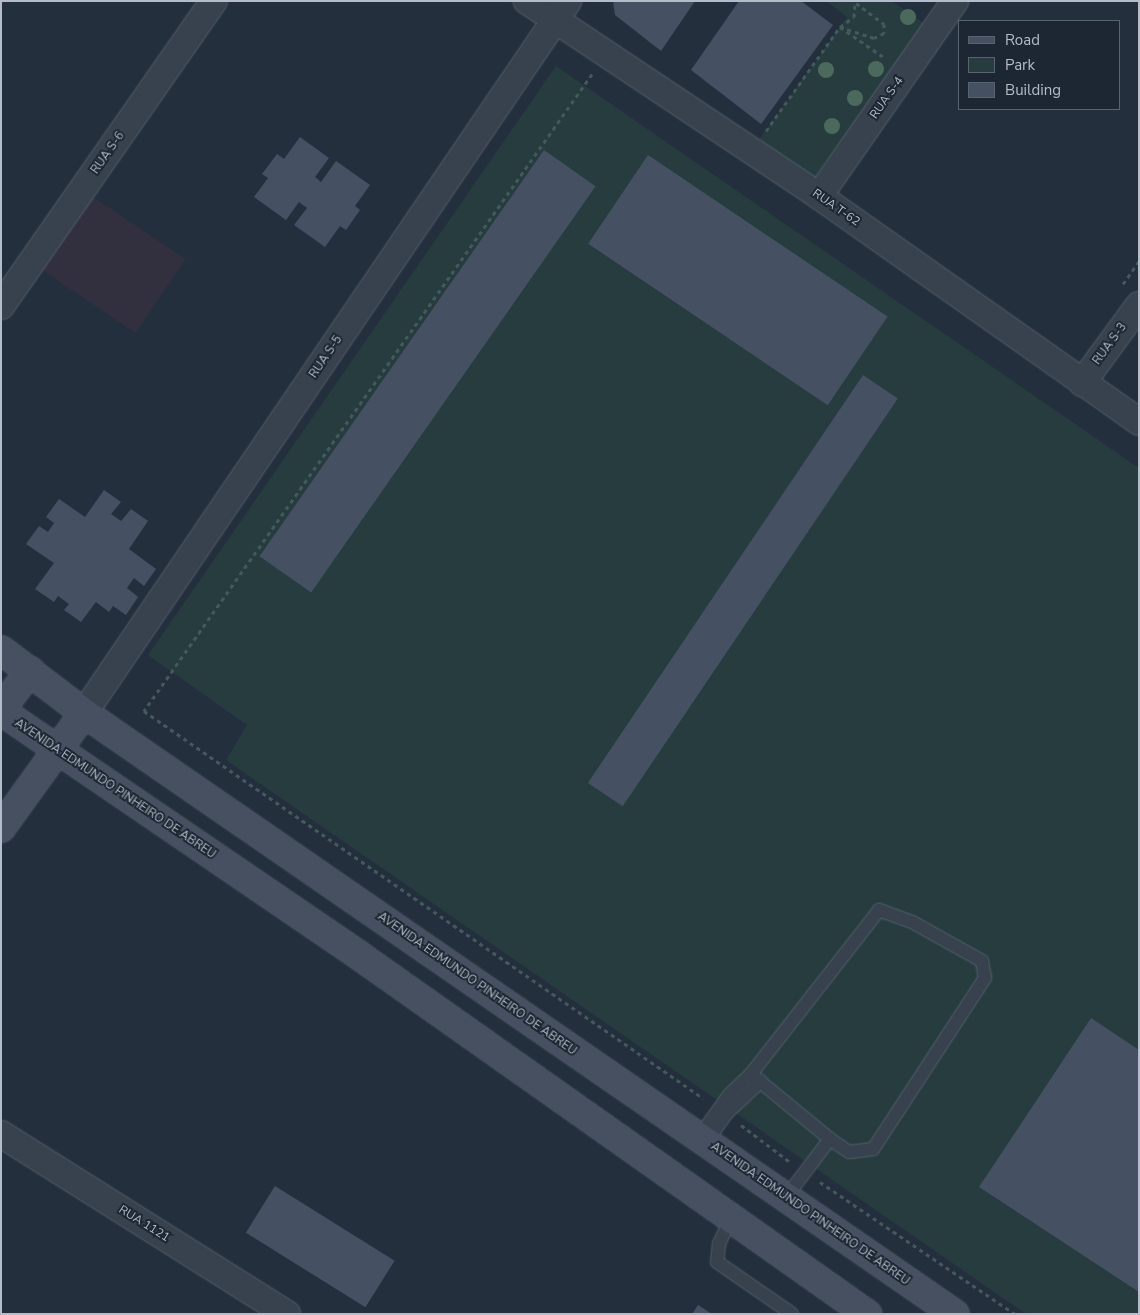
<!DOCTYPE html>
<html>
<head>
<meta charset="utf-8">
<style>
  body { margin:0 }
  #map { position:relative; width:1140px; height:1315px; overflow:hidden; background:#242f3e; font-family:"Nunito Sans",sans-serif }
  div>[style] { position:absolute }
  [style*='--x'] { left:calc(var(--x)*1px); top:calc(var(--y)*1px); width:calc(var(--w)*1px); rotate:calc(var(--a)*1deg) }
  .medical>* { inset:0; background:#32303f; transform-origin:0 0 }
  .green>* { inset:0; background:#263c3f }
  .building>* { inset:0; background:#455162; transform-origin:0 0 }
  .path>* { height:3px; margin-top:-1.5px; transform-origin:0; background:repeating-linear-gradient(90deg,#44595c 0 4px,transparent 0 8px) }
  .roads { filter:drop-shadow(0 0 1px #565f6c) drop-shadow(0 0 1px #565f6c) }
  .lane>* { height:12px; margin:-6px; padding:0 6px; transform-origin:6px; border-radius:6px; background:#38414e }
  .street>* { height:26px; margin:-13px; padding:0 13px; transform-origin:13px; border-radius:13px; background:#38414e }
  .secondary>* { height:28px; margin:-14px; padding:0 14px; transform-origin:14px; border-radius:14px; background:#465061 }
  .trees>* { width:16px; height:16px; margin:-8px; border-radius:50%; background:#4b6a5d }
  span { translate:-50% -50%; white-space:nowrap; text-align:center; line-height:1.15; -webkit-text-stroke:4px #1d2633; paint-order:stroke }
  .street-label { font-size:12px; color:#b4bcc9 }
  .frame { position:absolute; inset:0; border:2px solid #b4bcc9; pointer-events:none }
  .legend { position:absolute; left:958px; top:20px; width:162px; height:90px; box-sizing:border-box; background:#1d2633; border:1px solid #59626f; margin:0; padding:6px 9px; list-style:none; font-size:15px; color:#b4bcc9 }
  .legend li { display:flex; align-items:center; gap:10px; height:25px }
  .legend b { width:25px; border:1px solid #59626f }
</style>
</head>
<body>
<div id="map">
  <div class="medical">
    <div style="left:71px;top:182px;width:138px;height:89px;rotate:34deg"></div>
  </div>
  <div class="green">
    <div style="clip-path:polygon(826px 1px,892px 1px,926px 25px,811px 182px,756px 144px,847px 17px)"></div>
    <div style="clip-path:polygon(556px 66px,1139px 468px,1139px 1314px,1026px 1314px,226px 760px,247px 725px,148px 655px)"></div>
  </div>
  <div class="building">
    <div style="clip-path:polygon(613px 1px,695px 1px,661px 51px,615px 15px)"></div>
    <div style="clip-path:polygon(739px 1px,801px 1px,833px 25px,761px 124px,691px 70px)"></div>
    <div style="clip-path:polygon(300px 137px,329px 158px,315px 177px,321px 182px,336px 161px,370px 185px,355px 206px,360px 210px,346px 230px,340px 226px,325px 247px,294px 225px,307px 208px,299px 202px,286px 220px,254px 197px,268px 178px,262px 174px,277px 154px,284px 159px)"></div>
    <div style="left:544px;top:150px;width:63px;height:496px;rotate:35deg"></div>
    <div style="left:648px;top:155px;width:289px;height:107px;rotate:34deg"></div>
    <div style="left:863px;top:375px;width:42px;height:492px;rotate:34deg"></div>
    <div style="clip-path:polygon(104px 490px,121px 502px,111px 514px,121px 521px,131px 509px,148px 521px,129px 549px,156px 569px,144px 586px,134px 578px,127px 588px,138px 597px,126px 615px,113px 606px,109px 612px,96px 602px,81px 622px,64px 610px,69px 604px,58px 596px,54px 602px,35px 589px,54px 563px,26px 544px,39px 526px,48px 532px,54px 523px,46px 517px,59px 499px,85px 517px)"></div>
    <div style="clip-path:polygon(1091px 1018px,1139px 1050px,1139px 1292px,979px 1187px)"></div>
    <div style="left:275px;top:1186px;width:141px;height:55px;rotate:32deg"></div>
    <div style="clip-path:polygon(698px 1305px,712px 1314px,692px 1314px)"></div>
  </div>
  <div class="path">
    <div style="--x:856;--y:3;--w:35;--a:37"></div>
    <div style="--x:884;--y:24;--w:9;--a:90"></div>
    <div style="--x:884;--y:33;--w:11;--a:153"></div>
    <div style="--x:874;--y:38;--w:36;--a:-162"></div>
    <div style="--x:840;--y:27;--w:55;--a:34.6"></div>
    <div style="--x:592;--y:74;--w:779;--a:125.12"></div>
    <div style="--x:144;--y:711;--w:680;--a:34.7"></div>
    <div style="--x:766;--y:131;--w:128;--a:-54.6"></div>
    <div style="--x:840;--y:27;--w:17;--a:-36"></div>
    <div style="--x:854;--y:17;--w:16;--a:-86"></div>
    <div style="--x:1123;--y:284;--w:28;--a:-55"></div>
    <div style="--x:741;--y:1125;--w:61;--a:37.1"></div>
    <div style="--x:820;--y:1182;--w:235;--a:34.1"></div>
  </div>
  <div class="roads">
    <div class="lane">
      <div style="--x:699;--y:1137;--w:52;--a:-54.5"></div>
      <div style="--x:729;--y:1095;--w:30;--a:-44"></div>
      <div style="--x:706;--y:1142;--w:34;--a:-54"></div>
      <div style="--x:726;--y:1114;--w:48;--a:-43.3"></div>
      <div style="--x:786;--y:1197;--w:73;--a:-52.8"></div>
      <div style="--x:830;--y:1139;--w:102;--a:-140.6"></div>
      <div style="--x:751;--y:1074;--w:208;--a:-52"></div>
      <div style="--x:879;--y:910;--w:37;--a:20"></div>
      <div style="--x:914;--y:923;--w:78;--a:29.2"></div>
      <div style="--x:982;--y:961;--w:17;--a:80"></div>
      <div style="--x:985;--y:978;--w:204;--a:123.2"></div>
      <div style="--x:873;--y:1149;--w:24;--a:173"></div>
      <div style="--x:849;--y:1152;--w:23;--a:-146"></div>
      <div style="--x:731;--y:1219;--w:28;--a:116"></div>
      <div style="--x:719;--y:1244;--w:18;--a:96"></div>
      <div style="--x:717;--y:1262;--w:91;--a:34.7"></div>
    </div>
    <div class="street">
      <div style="--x:527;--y:1;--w:351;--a:33.7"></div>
      <div style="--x:819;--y:196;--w:392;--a:35.2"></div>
      <div style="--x:819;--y:196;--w:238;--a:-55.1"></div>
      <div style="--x:1;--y:306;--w:372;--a:-55.1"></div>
      <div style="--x:1082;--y:383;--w:97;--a:-53.8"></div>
      <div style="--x:84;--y:713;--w:861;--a:-55.79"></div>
      <div style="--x:1;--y:1134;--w:338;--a:32.2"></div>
    </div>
    <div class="secondary">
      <div style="--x:1;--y:650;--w:104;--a:37.2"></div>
      <div style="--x:84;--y:713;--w:1058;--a:34.61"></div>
      <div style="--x:1;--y:709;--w:48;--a:-52.7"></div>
      <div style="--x:1;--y:711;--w:435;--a:34.3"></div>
      <div style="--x:360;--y:956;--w:621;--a:35.23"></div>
      <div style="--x:1;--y:828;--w:142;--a:-54.2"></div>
    </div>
  </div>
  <div class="trees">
    <div style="left:908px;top:17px"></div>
    <div style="left:876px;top:69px"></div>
    <div style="left:826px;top:70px"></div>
    <div style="left:855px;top:98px"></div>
    <div style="left:832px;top:126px"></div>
  </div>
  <div class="street-label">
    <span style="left:887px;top:98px;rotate:-55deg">RUA S-4</span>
    <span style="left:108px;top:153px;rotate:-55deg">RUA S-6</span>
    <span style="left:836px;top:208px;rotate:35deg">RUA T-62</span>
    <span style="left:1110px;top:344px;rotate:-54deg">RUA S-3</span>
    <span style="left:326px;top:357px;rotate:-56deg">RUA S-5</span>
    <span style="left:115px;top:789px;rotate:34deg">AVENIDA EDMUNDO PINHEIRO DE ABREU</span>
    <span style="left:477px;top:984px;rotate:35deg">AVENIDA EDMUNDO PINHEIRO DE ABREU</span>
    <span style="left:810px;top:1214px;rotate:35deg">AVENIDA EDMUNDO PINHEIRO DE ABREU</span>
    <span style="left:144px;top:1224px;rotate:32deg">RUA 1121</span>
  </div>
  <div class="frame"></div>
  <ul class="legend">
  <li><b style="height:6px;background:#465061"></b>Road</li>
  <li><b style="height:14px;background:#263c3f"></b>Park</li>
  <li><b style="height:14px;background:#455162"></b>Building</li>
  </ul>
</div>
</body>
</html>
